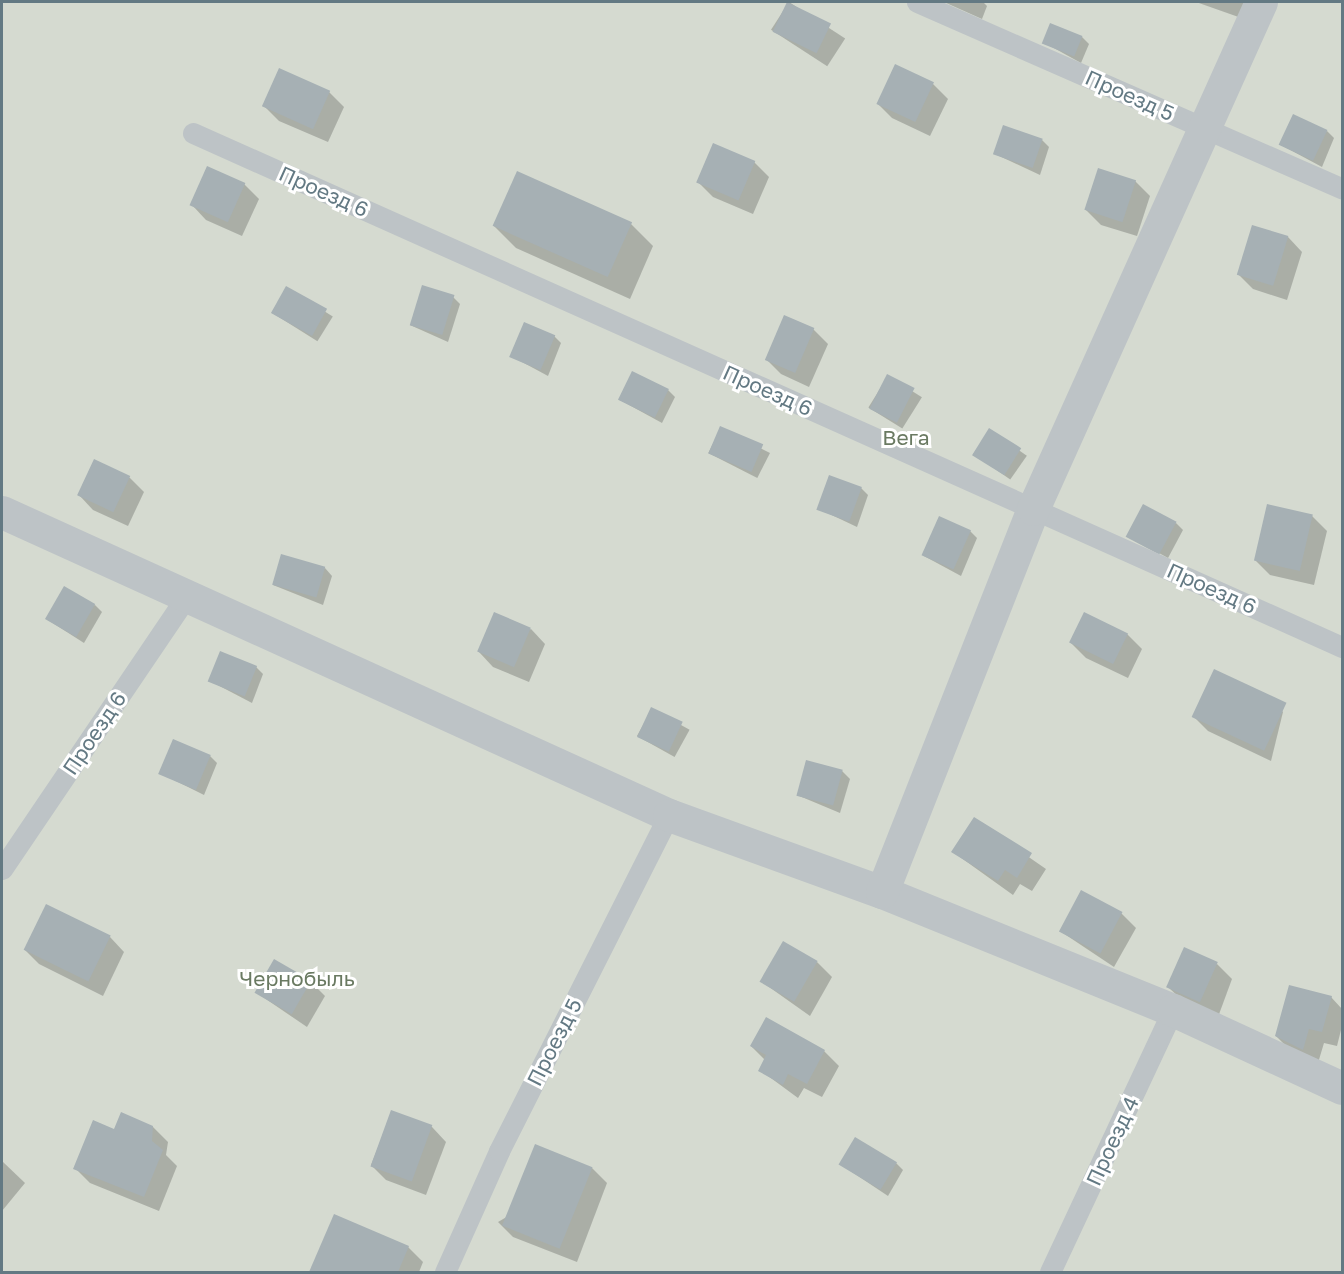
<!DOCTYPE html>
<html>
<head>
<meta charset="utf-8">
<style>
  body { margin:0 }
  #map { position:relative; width:1344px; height:1274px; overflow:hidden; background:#f5f5f1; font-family:"Golos Text",sans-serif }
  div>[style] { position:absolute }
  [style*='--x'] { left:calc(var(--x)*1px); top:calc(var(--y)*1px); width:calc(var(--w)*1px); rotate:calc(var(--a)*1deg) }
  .green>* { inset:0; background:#d5dad0; transform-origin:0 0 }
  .shadow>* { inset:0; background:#0003; transform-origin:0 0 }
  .building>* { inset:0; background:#a6b0b4; transform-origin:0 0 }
  .lane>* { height:21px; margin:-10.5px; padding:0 10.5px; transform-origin:10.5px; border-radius:10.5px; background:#bdc3c6 }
  .street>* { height:33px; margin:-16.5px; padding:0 16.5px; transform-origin:16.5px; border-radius:16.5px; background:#bdc3c6 }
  span { translate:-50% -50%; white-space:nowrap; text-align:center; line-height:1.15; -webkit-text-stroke:6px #fff; paint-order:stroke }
  .street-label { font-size:21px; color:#637983 }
  .park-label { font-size:21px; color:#6a7a62 }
  .frame { position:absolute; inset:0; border:3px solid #637983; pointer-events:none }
</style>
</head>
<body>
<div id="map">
  <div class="green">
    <div style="left:2px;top:2px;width:1340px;height:1270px"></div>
  </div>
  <div class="shadow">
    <div style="left:789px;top:2px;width:67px;height:33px;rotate:33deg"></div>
    <div style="clip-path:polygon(944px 2px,983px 2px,987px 6px,982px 19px)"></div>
    <div style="clip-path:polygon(1196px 2px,1252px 2px,1247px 20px)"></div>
    <div style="clip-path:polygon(1082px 37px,1089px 44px,1081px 63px,1043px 42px)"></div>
    <div style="clip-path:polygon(933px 84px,948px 99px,930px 136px,892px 118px,877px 103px)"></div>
    <div style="clip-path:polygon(329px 92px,344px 107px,328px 142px,279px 121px,264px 106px)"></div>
    <div style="clip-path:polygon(1327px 131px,1334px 138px,1322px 167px,1281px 145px)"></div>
    <div style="clip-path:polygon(1042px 140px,1049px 147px,1040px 175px,995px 154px)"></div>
    <div style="clip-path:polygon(754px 162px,769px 177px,753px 214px,713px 197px,698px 182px)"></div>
    <div style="clip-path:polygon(1135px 181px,1150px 196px,1137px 236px,1101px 225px,1086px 210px)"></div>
    <div style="clip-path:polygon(244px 184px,259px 199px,242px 236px,206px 220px,192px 205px)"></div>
    <div style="clip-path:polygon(631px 224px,653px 246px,630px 299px,516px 248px,494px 226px)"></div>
    <div style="clip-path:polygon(1253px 226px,1288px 237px,1302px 252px,1287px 300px,1253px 289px,1238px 274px)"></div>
    <div style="left:287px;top:288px;width:54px;height:29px;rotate:32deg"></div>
    <div style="clip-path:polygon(453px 297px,460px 304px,448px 342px,410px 325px)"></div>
    <div style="clip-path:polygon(813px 329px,828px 344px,809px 387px,781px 374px,766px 359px)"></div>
    <div style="clip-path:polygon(554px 336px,561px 343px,548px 376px,511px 356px)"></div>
    <div style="left:888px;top:376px;width:40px;height:37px;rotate:32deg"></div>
    <div style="clip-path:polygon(668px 390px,675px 397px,662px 423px,620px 400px)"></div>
    <div style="left:721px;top:428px;width:55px;height:28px;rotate:27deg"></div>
    <div style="left:990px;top:430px;width:45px;height:29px;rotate:35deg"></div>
    <div style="clip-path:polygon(95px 461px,130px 478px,144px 492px,128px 526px,93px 510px,79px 495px)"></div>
    <div style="clip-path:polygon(861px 488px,868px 495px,857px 527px,819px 509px)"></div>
    <div style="clip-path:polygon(1312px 516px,1327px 531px,1314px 585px,1270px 575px,1255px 560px)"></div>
    <div style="clip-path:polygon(1176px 523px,1183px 530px,1168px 558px,1128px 536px)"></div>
    <div style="clip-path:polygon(970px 531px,977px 538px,961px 576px,924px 556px)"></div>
    <div style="clip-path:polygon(325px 568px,332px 576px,323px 605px,273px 585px)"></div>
    <div style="clip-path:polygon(95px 605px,102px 612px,84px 643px,48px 620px)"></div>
    <div style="clip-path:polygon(1085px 614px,1127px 634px,1142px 649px,1128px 678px,1086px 658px,1071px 643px)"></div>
    <div style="clip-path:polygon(531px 629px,545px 644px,529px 682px,493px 667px,479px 652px)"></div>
    <div style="clip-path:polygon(256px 667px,263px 674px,252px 703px,210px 681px)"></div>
    <div style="clip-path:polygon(1268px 697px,1283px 712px,1271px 761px,1208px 731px,1193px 716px)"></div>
    <div style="left:652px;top:709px;width:43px;height:31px;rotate:29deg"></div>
    <div style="clip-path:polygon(210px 756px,217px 763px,204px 795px,160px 773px)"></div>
    <div style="clip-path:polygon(842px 771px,850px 779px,840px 813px,797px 795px)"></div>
    <div style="clip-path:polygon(974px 819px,1046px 869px,1032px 891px,1020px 884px,1013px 895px,953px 852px)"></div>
    <div style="clip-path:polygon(1121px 913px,1136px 928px,1114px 967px,1060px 931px)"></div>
    <div style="clip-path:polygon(110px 937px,124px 952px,103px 996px,39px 964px,25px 950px)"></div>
    <div style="clip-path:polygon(817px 962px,832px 977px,810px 1016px,762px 982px)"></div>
    <div style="clip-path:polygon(1217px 964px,1232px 979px,1218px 1017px,1183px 1001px,1168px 987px)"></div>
    <div style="clip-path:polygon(310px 981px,325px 996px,307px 1027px,257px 993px)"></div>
    <div style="clip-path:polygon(1331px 997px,1342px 1009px,1342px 1026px,1337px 1046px,1324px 1043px,1318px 1063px,1291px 1051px,1276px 1036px)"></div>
    <div style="clip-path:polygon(751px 1046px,824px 1051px,839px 1066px,822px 1097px,804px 1088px,798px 1098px,760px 1070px,765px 1060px)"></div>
    <div style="clip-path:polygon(392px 1112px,432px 1127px,446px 1142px,426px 1195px,386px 1180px,371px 1165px)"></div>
    <div style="clip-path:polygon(153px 1127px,168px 1142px,166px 1155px,177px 1166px,159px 1211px,90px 1183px,75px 1168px,115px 1131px)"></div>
    <div style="clip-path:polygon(2px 1161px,25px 1183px,2px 1211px)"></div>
    <div style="clip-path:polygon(896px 1163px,903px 1170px,888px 1196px,840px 1164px)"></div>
    <div style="clip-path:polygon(592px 1168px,607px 1183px,577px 1262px,513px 1237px,498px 1222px)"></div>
    <div style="clip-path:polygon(408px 1247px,423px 1262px,419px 1272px,318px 1272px,313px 1268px)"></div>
  </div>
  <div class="building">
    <div style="left:787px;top:2px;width:49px;height:33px;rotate:26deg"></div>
    <div style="left:1050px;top:23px;width:35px;height:22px;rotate:22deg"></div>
    <div style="left:895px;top:64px;width:43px;height:44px;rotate:25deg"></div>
    <div style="left:279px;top:68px;width:56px;height:42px;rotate:24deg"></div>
    <div style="left:1293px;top:114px;width:38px;height:34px;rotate:25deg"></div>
    <div style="left:1003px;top:125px;width:42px;height:31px;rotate:19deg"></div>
    <div style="left:713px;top:143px;width:46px;height:43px;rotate:23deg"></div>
    <div style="left:207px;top:166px;width:42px;height:43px;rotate:24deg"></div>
    <div style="left:1098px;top:168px;width:40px;height:44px;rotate:18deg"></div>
    <div style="left:517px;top:171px;width:126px;height:60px;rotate:24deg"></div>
    <div style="left:1252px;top:225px;width:38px;height:52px;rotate:17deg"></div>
    <div style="left:422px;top:285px;width:34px;height:42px;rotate:17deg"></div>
    <div style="left:286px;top:286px;width:47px;height:31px;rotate:29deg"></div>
    <div style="left:784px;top:315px;width:33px;height:49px;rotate:23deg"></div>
    <div style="left:524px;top:322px;width:34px;height:38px;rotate:23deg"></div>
    <div style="left:632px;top:371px;width:41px;height:32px;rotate:26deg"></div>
    <div style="left:887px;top:374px;width:31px;height:39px;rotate:27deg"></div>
    <div style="left:720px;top:426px;width:47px;height:30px;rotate:23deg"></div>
    <div style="left:989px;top:428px;width:38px;height:32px;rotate:32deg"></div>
    <div style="left:94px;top:459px;width:40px;height:40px;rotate:25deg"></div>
    <div style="left:829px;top:475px;width:35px;height:37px;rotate:20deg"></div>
    <div style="left:1143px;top:504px;width:38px;height:37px;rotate:28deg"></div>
    <div style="left:1267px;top:504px;width:47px;height:58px;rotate:13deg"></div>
    <div style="left:939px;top:516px;width:35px;height:43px;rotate:24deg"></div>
    <div style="left:281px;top:554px;width:46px;height:32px;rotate:16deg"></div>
    <div style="left:64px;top:586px;width:36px;height:38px;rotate:30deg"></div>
    <div style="left:494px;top:612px;width:40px;height:43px;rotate:23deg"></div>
    <div style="left:1084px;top:612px;width:49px;height:34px;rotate:26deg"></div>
    <div style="left:220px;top:651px;width:40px;height:33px;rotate:22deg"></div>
    <div style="left:1214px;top:669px;width:80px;height:53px;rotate:25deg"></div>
    <div style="left:651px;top:707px;width:35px;height:33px;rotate:25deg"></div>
    <div style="left:173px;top:739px;width:41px;height:38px;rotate:23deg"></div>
    <div style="left:806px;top:760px;width:38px;height:37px;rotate:15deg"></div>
    <div style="clip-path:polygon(974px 817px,1032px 853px,1017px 878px,1005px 870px,998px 881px,951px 852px)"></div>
    <div style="left:1081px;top:890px;width:47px;height:47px;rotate:28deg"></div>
    <div style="left:46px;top:904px;width:72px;height:51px;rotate:26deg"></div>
    <div style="left:783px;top:941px;width:40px;height:47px;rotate:30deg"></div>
    <div style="left:1184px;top:947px;width:37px;height:44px;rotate:24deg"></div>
    <div style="left:274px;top:959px;width:43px;height:39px;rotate:30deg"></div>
    <div style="clip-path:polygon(1289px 985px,1332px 996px,1322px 1032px,1309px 1029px,1303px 1050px,1275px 1036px)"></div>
    <div style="clip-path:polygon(766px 1017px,825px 1050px,807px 1084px,788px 1074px,783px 1085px,758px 1071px,766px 1055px,750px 1046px)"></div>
    <div style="left:391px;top:1110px;width:44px;height:60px;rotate:20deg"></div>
    <div style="clip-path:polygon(121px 1112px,153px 1126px,152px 1141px,163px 1150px,144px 1197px,73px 1169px,93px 1120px,114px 1129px)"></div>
    <div style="left:855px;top:1137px;width:49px;height:32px;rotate:31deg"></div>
    <div style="left:535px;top:1144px;width:62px;height:88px;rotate:22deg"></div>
    <div style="clip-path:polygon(334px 1214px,409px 1246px,398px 1272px,309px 1272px)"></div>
  </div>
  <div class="lane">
    <div style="--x:917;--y:2;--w:464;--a:23.7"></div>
    <div style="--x:193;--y:133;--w:1259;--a:24.1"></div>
    <div style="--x:2;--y:869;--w:330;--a:-55.9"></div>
    <div style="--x:445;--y:1272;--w:133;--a:-65.9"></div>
    <div style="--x:499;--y:1151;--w:377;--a:-63.2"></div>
    <div style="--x:1050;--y:1272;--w:289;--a:-64.9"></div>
  </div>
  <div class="street">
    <div style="--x:2;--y:512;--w:733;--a:24.43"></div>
    <div style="--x:669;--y:815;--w:226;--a:19.9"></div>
    <div style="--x:882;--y:892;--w:314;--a:22.1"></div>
    <div style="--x:1173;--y:1010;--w:186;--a:24.8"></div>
    <div style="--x:882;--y:892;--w:412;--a:-68.5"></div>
    <div style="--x:1033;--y:509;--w:556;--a:-65.79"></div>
  </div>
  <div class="street-label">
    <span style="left:1130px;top:95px;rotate:24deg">Проезд 5</span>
    <span style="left:324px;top:191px;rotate:24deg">Проезд 6</span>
    <span style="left:768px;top:390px;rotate:24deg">Проезд 6</span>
    <span style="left:1212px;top:588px;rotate:24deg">Проезд 6</span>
    <span style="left:94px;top:733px;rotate:-56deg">Проезд 6</span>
    <span style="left:554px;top:1042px;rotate:-63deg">Проезд 5</span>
    <span style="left:1112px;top:1141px;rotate:-65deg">Проезд 4</span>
  </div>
  <div class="park-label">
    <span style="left:906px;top:437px">Вега</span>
    <span style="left:297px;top:978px">Чернобыль</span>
  </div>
  <div class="frame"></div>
</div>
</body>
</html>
